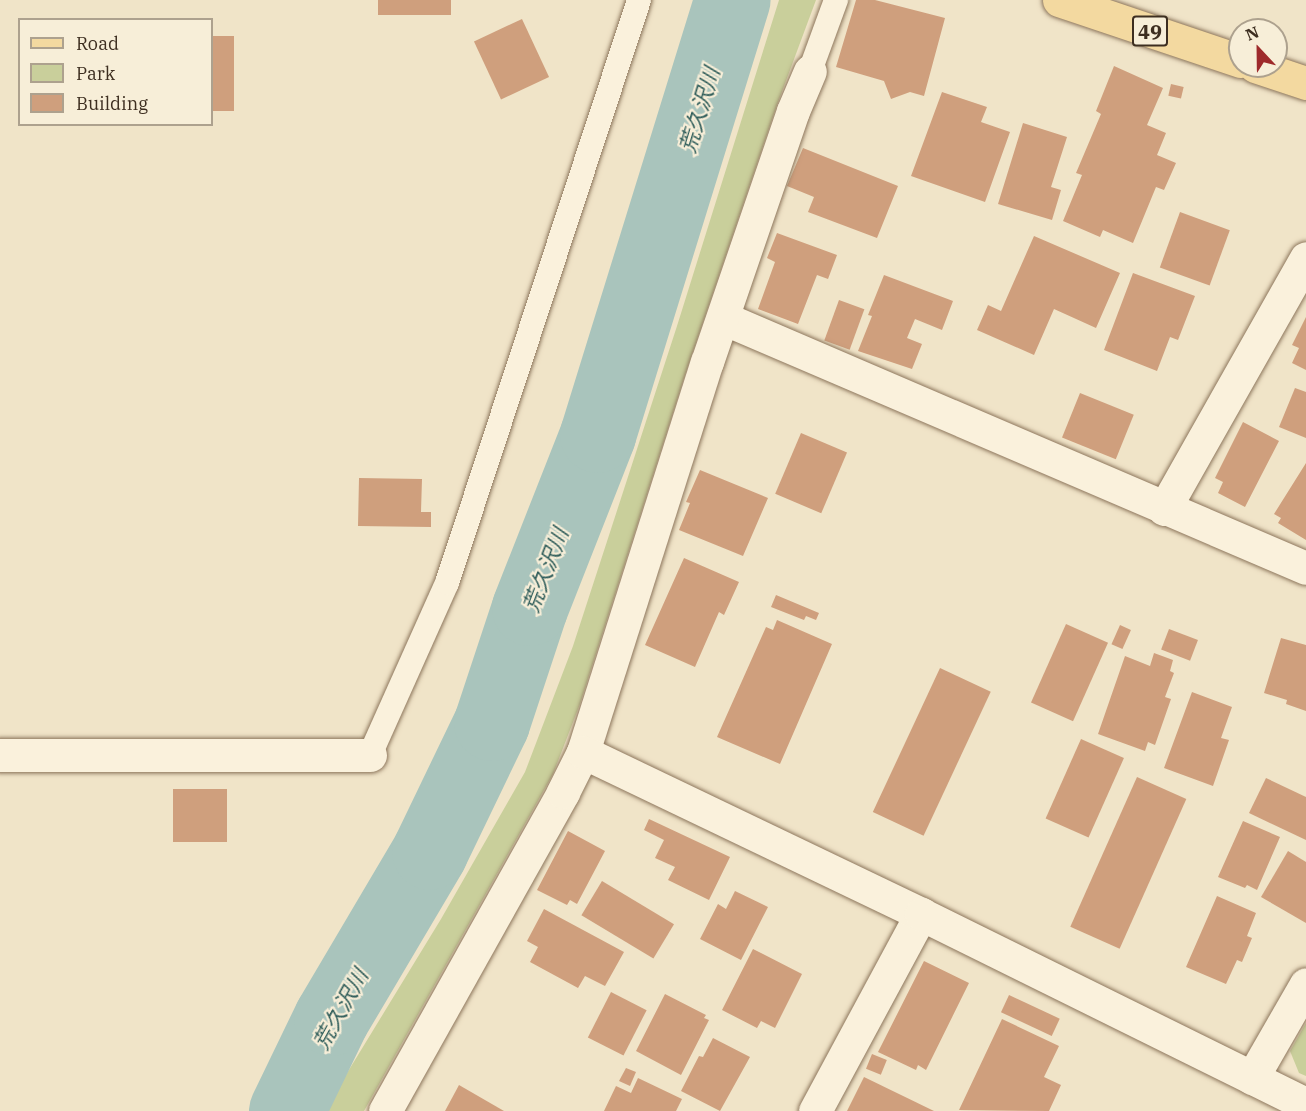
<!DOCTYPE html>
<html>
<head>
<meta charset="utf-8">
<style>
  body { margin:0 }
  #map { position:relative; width:1306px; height:1111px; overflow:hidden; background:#f0e4c8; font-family:"IBM Plex Serif","Noto Sans JP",serif }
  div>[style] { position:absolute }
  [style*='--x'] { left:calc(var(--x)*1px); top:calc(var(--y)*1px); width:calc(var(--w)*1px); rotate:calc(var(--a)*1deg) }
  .green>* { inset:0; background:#c9cf9b }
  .river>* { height:76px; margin:-38px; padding:0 38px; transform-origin:38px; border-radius:38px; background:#a9c4bc }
  .building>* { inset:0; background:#cf9f7d; transform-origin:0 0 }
  .roads { filter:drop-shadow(0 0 2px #8d765c) drop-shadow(0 0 2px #8d765c) }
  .service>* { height:24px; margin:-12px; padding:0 12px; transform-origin:12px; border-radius:12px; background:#faf1dc }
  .minor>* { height:33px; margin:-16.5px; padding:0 16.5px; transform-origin:16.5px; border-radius:16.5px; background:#faf1dc }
  .tertiary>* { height:33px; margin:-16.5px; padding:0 16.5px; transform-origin:16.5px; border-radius:16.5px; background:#faf1dc }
  .primary>* { height:33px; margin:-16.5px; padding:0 16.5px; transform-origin:16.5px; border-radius:16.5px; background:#f3d9a0 }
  span { translate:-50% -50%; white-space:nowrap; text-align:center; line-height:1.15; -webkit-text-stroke:4.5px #f7eed8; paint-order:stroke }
  .shield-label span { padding:2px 4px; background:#f7eed8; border:2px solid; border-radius:4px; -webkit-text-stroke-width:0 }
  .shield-label { font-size:20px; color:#3d2e20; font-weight:700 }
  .water-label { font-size:22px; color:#2f5d5a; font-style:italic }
  .legend { position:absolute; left:18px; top:18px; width:195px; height:108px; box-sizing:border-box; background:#f7eed8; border:2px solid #ada18e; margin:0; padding:8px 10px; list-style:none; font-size:18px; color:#3d2e20 }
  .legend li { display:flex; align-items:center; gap:12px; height:30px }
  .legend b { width:30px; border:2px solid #ada18e }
  .north { position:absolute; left:1228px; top:18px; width:60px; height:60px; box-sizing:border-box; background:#f7eed8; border:2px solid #ada18e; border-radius:50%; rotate:338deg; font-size:16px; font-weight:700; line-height:24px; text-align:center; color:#3d2e20 }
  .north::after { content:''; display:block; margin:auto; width:21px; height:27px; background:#9e2a2b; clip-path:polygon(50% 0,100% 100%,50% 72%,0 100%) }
</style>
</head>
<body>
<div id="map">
  <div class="green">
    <div style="clip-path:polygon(779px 0,816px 0,777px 105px,685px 375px,580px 704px,553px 774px,364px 1111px,327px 1111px,333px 1096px,441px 919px,525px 772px,573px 646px,677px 326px)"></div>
    <div style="clip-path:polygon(1306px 1023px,1306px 1076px,1299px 1073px,1290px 1051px)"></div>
  </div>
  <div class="river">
    <div style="--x:287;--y:1111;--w:103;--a:-64.2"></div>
    <div style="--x:332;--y:1018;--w:193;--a:-59.4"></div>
    <div style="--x:430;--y:852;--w:143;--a:-64.3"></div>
    <div style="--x:492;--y:723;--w:121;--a:-71.7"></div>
    <div style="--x:530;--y:608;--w:186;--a:-68.5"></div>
    <div style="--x:598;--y:435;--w:455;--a:-72.8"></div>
  </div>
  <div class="building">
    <div style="left:378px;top:0;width:73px;height:15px"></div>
    <div style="clip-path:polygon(856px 0,875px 0,945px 18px,924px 96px,910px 92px,891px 99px,884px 81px,836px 67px)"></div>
    <div style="left:522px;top:19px;width:64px;height:53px;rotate:65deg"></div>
    <div style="left:212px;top:36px;width:22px;height:75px"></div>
    <div style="clip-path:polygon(1114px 66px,1163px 88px,1147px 125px,1166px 133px,1157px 155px,1176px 163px,1164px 190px,1156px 187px,1133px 243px,1103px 230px,1100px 237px,1063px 221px,1082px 175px,1076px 173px,1101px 114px,1096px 111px)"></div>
    <div style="left:1171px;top:84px;width:13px;height:12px;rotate:13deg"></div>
    <div style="clip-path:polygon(942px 92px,987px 107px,981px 122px,1010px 132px,985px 202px,911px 176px)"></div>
    <div style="clip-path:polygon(1023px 123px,1067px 137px,1051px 187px,1061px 190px,1052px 220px,998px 204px)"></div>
    <div style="clip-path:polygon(803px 148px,898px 186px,877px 238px,808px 212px,814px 197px,787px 186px)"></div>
    <div style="left:1180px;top:212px;width:53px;height:59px;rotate:20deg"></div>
    <div style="clip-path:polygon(777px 233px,837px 255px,828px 279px,817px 275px,798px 324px,758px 309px,775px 262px,767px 258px)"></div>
    <div style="clip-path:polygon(1034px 236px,1120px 273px,1096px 328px,1054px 309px,1034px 355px,977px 330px,988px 305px,1001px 311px)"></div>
    <div style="clip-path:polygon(1133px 273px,1195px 296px,1178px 340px,1170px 337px,1157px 371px,1104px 350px)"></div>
    <div style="clip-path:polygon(884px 275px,953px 301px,942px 330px,915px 319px,907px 338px,922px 344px,912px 369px,858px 351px,872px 316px,868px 315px)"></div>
    <div style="left:839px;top:300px;width:27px;height:43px;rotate:20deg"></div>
    <div style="clip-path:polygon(1306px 317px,1306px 370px,1292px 363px,1299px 348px,1292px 345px)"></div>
    <div style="clip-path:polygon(1295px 388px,1306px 392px,1306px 438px,1279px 427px)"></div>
    <div style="left:1080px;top:393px;width:58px;height:48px;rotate:22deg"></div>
    <div style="clip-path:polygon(1243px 422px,1279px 441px,1245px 507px,1218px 493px,1223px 482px,1215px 478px)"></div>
    <div style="left:801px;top:433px;width:50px;height:66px;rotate:23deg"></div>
    <div style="clip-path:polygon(1306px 463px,1306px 540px,1278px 523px,1281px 518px,1274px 514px)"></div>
    <div style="clip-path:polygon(700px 470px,768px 498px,743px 556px,679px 530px,690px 503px,686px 502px)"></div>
    <div style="clip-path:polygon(359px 478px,422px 479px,421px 512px,431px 512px,431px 527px,358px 526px)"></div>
    <div style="clip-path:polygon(684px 558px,739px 582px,724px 615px,719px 612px,695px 667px,645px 645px)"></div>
    <div style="clip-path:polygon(776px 595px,819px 613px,816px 620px,806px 616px,804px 620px,771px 607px)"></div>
    <div style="clip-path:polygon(777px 620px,832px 644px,780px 764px,717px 737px,766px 627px,773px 630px)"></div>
    <div style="left:1066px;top:624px;width:46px;height:86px;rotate:24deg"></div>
    <div style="left:1120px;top:625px;width:12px;height:21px;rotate:24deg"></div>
    <div style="left:1169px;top:629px;width:31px;height:22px;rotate:21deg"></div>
    <div style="clip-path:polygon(1281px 638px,1306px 645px,1306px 711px,1286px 704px,1287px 700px,1264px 693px)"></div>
    <div style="clip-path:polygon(1154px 653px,1173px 660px,1170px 671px,1174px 673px,1165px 697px,1171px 699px,1155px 745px,1148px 742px,1145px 751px,1098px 734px,1125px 656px,1150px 666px)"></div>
    <div style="left:940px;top:668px;width:56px;height:159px;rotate:25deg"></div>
    <div style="clip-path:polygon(1192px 692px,1232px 707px,1221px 738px,1229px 740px,1213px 786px,1164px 768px)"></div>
    <div style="left:1081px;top:739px;width:47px;height:87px;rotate:24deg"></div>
    <div style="left:1137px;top:777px;width:54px;height:164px;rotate:24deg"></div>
    <div style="clip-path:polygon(1266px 778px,1306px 797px,1306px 840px,1249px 813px)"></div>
    <div style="left:173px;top:789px;width:54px;height:53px"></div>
    <div style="clip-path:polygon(649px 819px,730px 857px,709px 900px,668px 880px,675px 867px,655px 858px,664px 840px,644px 830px)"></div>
    <div style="clip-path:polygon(1243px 821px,1280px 837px,1257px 890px,1247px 885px,1245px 888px,1218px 877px)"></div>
    <div style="clip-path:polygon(568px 831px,605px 851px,577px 904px,570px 900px,567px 905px,537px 890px)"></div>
    <div style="clip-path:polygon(1288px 851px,1306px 862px,1306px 923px,1261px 897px)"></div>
    <div style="left:602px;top:881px;width:84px;height:40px;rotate:31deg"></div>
    <div style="clip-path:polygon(735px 891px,768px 907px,741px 960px,700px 939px,718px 904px,726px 909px)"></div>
    <div style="clip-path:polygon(1217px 896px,1256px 913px,1247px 936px,1252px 938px,1242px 962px,1237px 960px,1226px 984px,1186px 967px)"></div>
    <div style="clip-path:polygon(544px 909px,624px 952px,605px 986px,585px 976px,578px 988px,530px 962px,538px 947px,527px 941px)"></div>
    <div style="clip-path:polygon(753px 949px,802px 974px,775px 1028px,761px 1021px,757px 1028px,722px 1010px)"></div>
    <div style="clip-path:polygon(924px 961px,969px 983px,926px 1070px,918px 1065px,916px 1070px,878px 1052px)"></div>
    <div style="left:611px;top:992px;width:40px;height:51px;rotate:27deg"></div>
    <div style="clip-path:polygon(665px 994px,706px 1015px,704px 1018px,709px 1020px,681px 1075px,636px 1051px)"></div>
    <div style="left:1009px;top:995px;width:56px;height:19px;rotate:25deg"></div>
    <div style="clip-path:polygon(1002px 1019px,1059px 1046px,1044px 1077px,1061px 1085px,1049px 1111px,959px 1110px)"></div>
    <div style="clip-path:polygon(713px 1038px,750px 1057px,720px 1111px,681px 1091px,699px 1056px,703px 1057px)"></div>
    <div style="left:872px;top:1054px;width:16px;height:16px;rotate:22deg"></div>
    <div style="clip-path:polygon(626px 1068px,636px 1072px,630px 1086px,619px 1081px)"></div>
    <div style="clip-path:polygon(864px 1077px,934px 1111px,847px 1111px)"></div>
    <div style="clip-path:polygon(638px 1078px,682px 1099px,676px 1111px,604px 1111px,616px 1086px,631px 1093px)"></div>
    <div style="clip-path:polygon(459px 1085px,504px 1111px,445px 1111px)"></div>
  </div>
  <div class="roads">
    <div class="service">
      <div style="--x:810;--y:71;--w:76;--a:-69.9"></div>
      <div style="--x:370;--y:755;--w:188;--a:-65.9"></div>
      <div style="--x:447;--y:583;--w:614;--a:-71.77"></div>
    </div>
    <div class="minor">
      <div style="--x:723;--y:318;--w:634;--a:23.21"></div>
      <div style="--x:1164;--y:509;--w:288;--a:-60.5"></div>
      <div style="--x:0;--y:755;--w:370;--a:0"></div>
      <div style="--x:1252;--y:1078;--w:108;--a:-60.1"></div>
      <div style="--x:385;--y:1111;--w:365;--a:-60.8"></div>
      <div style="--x:563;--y:792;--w:45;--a:-63.4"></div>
      <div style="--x:583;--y:752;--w:409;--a:-72.4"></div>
      <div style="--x:707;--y:362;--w:265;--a:-71.1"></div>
      <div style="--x:793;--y:111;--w:43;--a:-67"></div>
      <div style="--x:815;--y:1111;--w:224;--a:-61.7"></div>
    </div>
    <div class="tertiary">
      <div style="--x:583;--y:752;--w:375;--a:25.6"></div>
      <div style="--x:921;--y:914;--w:429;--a:26.3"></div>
    </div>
    <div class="primary">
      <div style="--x:1059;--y:0;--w:191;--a:18.6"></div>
      <div style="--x:1255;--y:66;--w:54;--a:18.4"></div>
    </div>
  </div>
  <div class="shield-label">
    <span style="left:1150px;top:31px">49</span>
  </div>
  <div class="water-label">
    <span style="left:699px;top:110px;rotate:-73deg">荒久沢川</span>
    <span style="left:545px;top:570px;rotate:-69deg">荒久沢川</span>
    <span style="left:340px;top:1009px;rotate:-61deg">荒久沢川</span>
  </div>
  <ul class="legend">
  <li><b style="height:8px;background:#f3d9a0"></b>Road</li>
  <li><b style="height:16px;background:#c9cf9b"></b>Park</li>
  <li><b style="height:16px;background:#cf9f7d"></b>Building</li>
  </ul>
  <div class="north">N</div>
</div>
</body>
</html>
